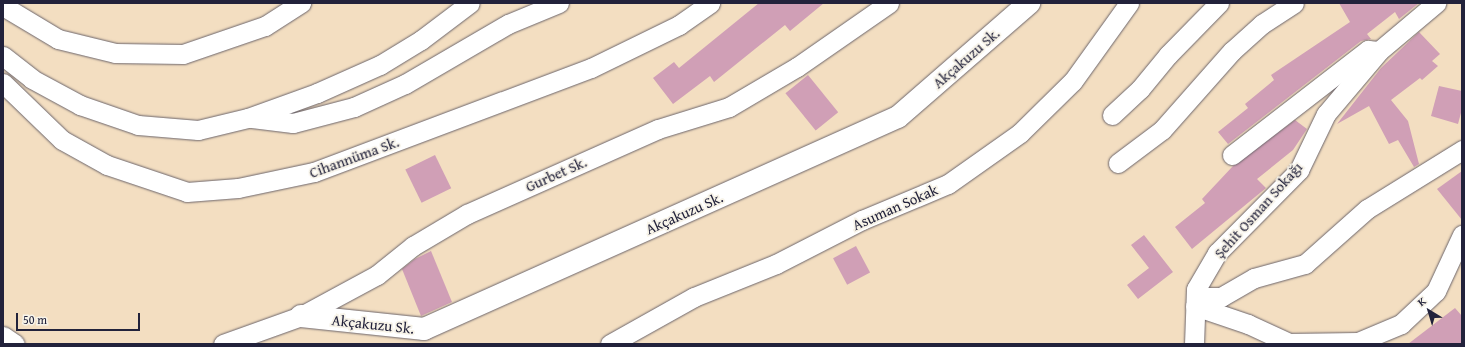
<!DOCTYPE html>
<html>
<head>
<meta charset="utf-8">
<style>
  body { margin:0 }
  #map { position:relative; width:1465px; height:347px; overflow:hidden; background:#f3dec1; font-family:"Gentium Book Plus",serif }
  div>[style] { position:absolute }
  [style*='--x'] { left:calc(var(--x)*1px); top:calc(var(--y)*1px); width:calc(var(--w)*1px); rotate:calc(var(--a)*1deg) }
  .building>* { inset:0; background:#d09fb6; transform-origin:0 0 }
  .roads { filter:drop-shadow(0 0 1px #6b646a) drop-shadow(0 0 1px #6b646a) }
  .street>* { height:19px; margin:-9.5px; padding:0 9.5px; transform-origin:9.5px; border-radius:9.5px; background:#fff }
  .secondary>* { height:22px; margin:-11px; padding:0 11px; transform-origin:11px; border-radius:11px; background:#fff }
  span { translate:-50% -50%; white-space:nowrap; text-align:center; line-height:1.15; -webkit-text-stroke:3.5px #f7f3e8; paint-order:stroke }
  .street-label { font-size:15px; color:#22223b }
  .frame { position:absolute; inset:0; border:4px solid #22223b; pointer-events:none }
  .north { position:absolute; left:1409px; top:291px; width:40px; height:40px; -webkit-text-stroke:3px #f7f3e8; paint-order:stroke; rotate:322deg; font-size:11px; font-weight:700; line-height:16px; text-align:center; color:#22223b }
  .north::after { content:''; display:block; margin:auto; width:14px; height:18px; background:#22223b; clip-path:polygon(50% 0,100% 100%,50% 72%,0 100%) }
  .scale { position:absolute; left:16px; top:313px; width:124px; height:18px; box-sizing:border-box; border:2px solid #22223b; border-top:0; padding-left:5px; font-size:12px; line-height:14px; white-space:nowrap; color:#22223b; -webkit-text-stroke:3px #f7f3e8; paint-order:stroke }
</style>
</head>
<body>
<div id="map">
  <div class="building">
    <div style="clip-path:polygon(759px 3px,824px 3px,790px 31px,785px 25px,714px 82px,710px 76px,673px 104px,653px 78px,674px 62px,679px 68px)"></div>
    <div style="clip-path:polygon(1339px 3px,1419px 3px,1399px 19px,1395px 12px,1367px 34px,1371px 39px,1361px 41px,1228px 144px,1218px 132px,1248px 108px,1245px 104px,1274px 80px,1271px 75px,1350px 22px)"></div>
    <div style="clip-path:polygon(1419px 32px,1440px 54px,1432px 61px,1438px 66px,1422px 80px,1420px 78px,1391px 100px,1408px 121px,1419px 164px,1414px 167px,1398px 140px,1389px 144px,1369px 106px,1337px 124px,1381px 68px)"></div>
    <div style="left:808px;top:75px;width:48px;height:29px;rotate:51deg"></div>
    <div style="clip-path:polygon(1439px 86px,1462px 91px,1462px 109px,1458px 124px,1431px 116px)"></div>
    <div style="clip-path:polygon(1295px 120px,1307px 129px,1293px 150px,1257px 179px,1266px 188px,1192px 249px,1175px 227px,1205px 203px,1202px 199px,1233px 166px)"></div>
    <div style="left:435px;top:155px;width:37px;height:33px;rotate:64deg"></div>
    <div style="clip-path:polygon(1462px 171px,1462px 220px,1437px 189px)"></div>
    <div style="clip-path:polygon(1144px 235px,1173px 272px,1138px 299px,1127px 285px,1149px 268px,1131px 245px)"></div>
    <div style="left:856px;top:246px;width:30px;height:26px;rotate:62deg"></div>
    <div style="clip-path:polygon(431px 251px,452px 302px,421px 316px,402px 269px,415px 259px)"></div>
    <div style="clip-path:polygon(1455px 308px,1462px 316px,1462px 344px,1408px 344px)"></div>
  </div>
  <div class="roads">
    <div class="street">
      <div style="--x:3;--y:6;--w:64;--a:31"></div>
      <div style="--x:58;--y:39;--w:59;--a:13.8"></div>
      <div style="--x:115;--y:53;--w:68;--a:0.8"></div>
      <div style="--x:183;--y:54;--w:87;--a:-18.9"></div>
      <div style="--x:265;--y:26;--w:43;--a:-32.6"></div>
      <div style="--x:3;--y:56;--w:37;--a:38"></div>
      <div style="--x:32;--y:79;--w:55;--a:28.4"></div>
      <div style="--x:80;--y:105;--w:61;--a:19"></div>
      <div style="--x:138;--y:125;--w:60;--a:4.8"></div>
      <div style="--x:198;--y:130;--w:51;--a:-13.5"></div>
      <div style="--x:248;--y:118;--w:73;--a:-19.9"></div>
      <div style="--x:317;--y:93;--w:69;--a:-24"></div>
      <div style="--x:380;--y:65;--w:48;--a:-31.4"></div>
      <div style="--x:421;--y:40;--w:61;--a:-37.1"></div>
      <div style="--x:3;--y:83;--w:82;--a:44"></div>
      <div style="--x:62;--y:140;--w:51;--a:29.1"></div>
      <div style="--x:107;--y:165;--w:84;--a:18.6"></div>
      <div style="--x:187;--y:192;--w:51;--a:-4.5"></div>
      <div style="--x:238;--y:188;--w:78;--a:-11.9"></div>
      <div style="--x:314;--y:172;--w:296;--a:-20.6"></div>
      <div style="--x:591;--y:68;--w:98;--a:-26"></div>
      <div style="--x:679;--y:25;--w:38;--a:-35"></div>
      <div style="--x:1112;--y:115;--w:38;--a:-43"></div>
      <div style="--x:1140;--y:89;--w:44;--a:-50.5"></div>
      <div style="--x:1168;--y:55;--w:73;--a:-45.6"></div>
      <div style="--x:252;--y:118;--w:41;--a:7"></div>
      <div style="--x:293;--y:123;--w:63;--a:-14.7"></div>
      <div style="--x:354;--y:107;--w:56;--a:-24.3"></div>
      <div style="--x:405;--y:84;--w:119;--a:-30.2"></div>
      <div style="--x:508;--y:24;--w:55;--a:-22.4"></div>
      <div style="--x:1232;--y:155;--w:172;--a:-37.7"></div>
      <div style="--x:1368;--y:50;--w:10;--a:6"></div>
      <div style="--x:1118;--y:163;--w:55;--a:-36.9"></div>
      <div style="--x:1162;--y:130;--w:106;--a:-48.5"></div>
      <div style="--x:1232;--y:51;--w:40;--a:-42"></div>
      <div style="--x:1262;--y:24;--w:38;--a:-33"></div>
      <div style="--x:1196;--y:297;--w:25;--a:0"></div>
      <div style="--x:1221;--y:297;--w:38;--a:-30"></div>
      <div style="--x:1254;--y:278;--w:53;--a:-15.4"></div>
      <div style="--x:1305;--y:264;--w:83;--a:-41.6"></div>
      <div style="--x:1367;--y:209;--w:112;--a:-31.8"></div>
      <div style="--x:1195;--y:306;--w:56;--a:18.8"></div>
      <div style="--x:1248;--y:324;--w:45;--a:24.9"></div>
      <div style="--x:1289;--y:343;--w:69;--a:-0.8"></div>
      <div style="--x:1358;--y:342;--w:47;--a:-22.7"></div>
      <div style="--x:1401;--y:324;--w:48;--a:-43.3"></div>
      <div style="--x:1436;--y:291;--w:62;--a:-65.1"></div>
      <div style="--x:3;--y:336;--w:14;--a:34"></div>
      <div style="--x:223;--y:344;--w:83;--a:-19.7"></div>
      <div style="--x:301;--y:316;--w:86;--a:-28.3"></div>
      <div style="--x:377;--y:275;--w:46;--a:-38.9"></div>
      <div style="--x:413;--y:246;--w:63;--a:-30.7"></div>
      <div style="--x:467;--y:214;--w:209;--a:-24"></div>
      <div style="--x:658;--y:129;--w:74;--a:-17.2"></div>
      <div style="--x:729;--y:107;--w:79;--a:-30.5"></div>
      <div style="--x:797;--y:67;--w:112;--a:-34.8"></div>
      <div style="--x:610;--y:344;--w:96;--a:-29.2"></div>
      <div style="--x:694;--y:297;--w:88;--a:-21.9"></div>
      <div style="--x:776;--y:264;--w:97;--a:-27.1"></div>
      <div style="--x:862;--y:220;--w:93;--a:-22.7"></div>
      <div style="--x:948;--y:184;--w:88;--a:-35.3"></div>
      <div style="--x:1020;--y:133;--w:74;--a:-44.5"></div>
      <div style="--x:1073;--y:81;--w:96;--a:-54.3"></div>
      <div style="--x:1194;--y:344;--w:55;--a:-87.9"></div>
      <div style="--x:1196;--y:289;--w:42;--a:-59.7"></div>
      <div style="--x:1217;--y:253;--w:117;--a:-45.3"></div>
      <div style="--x:1299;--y:170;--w:62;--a:-64.3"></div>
      <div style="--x:1326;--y:114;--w:82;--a:-49.9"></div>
      <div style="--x:1379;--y:51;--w:75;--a:-40.1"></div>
    </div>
    <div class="secondary">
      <div style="--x:301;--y:316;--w:124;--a:6"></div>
      <div style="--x:424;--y:329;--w:519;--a:-24.1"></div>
      <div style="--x:898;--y:117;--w:174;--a:-41"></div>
    </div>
  </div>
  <div class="street-label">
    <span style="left:966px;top:58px;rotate:-41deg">Akçakuzu Sk.</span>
    <span style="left:354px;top:157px;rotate:-20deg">Cihannüma Sk.</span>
    <span style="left:556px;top:174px;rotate:-24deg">Gurbet Sk.</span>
    <span style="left:895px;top:207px;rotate:-24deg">Asuman Sokak</span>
    <span style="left:1258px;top:210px;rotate:-48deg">Şehit Osman Sokağı</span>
    <span style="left:684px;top:213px;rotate:-24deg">Akçakuzu Sk.</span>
    <span style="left:373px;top:324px;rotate:6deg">Akçakuzu Sk.</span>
  </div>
  <div class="frame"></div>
  <div class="north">K</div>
  <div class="scale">50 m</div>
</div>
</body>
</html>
